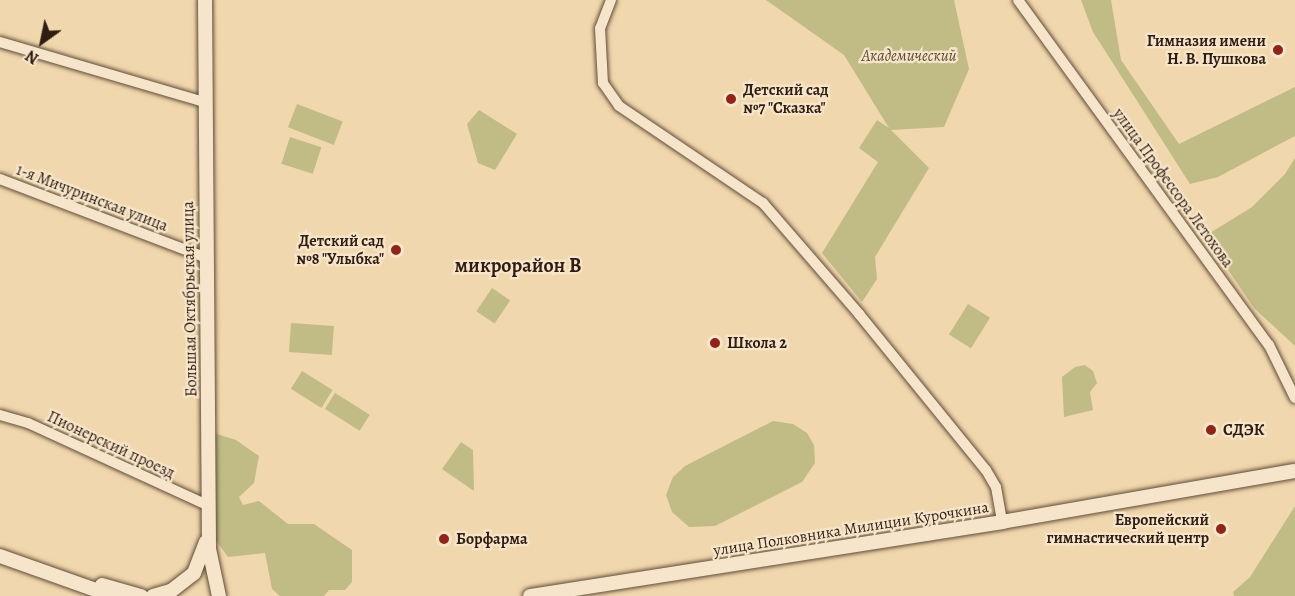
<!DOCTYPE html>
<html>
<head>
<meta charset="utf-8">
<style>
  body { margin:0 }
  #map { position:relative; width:1295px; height:596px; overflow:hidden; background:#f1d7ad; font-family:Alegreya,serif }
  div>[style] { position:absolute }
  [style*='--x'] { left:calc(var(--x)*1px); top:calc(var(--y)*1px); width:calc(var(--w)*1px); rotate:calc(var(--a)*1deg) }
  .green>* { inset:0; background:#c1bc85; transform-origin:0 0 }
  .roads { filter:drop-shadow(0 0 2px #604c38) drop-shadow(0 0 2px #604c38) }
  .street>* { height:10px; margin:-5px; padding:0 5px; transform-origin:5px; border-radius:5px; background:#f6e5ca }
  .secondary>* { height:14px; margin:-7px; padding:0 7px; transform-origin:7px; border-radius:7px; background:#f6e5ca }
  .dots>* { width:16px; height:16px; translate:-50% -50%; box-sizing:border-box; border:3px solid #f6e5ca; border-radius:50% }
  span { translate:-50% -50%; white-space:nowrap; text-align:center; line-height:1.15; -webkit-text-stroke:4.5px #f6e5ca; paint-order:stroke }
  .poi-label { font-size:16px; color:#301d11; font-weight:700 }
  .right { translate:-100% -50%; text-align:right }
  .left { translate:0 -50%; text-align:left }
  .park-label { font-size:16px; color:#5c4d34; font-style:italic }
  .street-label { font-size:16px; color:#301d11 }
  .quarter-label { font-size:20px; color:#301d11; font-weight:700 }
  .north { position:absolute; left:12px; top:12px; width:60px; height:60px; -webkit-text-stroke:4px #f6e5ca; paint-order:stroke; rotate:213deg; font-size:16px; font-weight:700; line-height:24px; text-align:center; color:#301d11 }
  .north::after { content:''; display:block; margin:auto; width:21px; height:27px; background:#301d11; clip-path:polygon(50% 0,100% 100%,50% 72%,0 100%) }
</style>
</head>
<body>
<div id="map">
  <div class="green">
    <div style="clip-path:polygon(766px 0,954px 0,969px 69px,944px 127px,891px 130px,929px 168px,875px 257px,877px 279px,862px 302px,822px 253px,878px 162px,859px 148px,877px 120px,889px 128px,844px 55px)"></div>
    <div style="clip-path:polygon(1081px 0,1111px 0,1121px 60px,1179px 144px,1295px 87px,1295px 136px,1218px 177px,1190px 184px,1093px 32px)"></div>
    <div style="left:297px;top:104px;width:49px;height:25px;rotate:21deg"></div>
    <div style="clip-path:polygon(479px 110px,517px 134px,495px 170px,478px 163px,467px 124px)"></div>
    <div style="left:290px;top:137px;width:33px;height:28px;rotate:18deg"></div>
    <div style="clip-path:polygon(1295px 158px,1295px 346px,1254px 308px,1205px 236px,1252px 207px,1285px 174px)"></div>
    <div style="left:492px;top:288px;width:22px;height:28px;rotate:34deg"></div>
    <div style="left:968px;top:304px;width:26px;height:36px;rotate:32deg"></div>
    <div style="left:291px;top:323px;width:43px;height:29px;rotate:4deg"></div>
    <div style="clip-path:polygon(1085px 365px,1093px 371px,1097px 383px,1090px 392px,1093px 410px,1064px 417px,1062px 377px,1075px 367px)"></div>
    <div style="left:302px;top:371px;width:36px;height:21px;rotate:32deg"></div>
    <div style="left:335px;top:393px;width:41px;height:19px;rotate:32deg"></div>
    <div style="clip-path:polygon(773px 421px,793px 424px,807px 433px,814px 445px,815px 463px,802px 482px,715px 526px,689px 527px,672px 512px,666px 495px,673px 477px,685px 466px)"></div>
    <div style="clip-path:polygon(214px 433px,236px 440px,259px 456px,254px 483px,239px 497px,243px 505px,259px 501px,288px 524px,314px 524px,352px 550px,352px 582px,345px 590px,329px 590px,324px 596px,280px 596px,272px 589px,265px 553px,228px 557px,214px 538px)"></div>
    <div style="clip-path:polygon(461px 442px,473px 450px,474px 491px,442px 469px)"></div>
    <div style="clip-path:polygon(1295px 506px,1295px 596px,1234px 596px,1233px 592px,1250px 577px)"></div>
  </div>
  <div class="roads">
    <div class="street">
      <div style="--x:611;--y:0;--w:30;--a:111"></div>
      <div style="--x:600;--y:28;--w:55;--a:86.9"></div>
      <div style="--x:603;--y:83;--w:28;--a:55"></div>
      <div style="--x:619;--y:106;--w:174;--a:34"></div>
      <div style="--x:763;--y:203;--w:147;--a:49.1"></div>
      <div style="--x:859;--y:314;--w:201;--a:50.9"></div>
      <div style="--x:986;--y:470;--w:20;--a:60"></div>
      <div style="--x:996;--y:487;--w:36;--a:80"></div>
      <div style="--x:1018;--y:0;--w:427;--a:54"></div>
      <div style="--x:1269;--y:345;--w:59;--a:63.9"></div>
      <div style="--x:0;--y:42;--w:213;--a:16.4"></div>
      <div style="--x:0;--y:179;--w:222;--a:20.9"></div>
      <div style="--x:0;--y:415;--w:29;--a:16"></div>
      <div style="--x:28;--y:423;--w:199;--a:24.6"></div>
    </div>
    <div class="secondary">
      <div style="--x:205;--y:0;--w:549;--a:89.58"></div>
      <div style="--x:209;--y:549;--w:48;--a:78"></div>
      <div style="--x:0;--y:556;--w:120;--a:19.5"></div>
      <div style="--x:102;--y:585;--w:41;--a:15.8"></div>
      <div style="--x:153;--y:596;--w:19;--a:-16"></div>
      <div style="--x:171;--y:591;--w:29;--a:-38"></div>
      <div style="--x:194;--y:573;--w:33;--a:-69"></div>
      <div style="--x:530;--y:596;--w:478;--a:-8.9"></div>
      <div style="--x:1002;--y:522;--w:297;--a:-9.9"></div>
    </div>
  </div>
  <div class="dots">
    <div style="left:1278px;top:50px;background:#8f2418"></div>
    <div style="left:731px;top:99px;background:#8f2418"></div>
    <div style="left:396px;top:250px;background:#8f2418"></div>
    <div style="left:715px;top:343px;background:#8f2418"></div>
    <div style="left:1211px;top:430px;background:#8f2418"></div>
    <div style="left:1221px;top:529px;background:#8f2418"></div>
    <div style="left:444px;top:539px;background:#8f2418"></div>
  </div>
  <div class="poi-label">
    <span class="right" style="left:1266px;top:50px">Гимназия имени<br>Н. В. Пушкова</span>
    <span class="left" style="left:743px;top:99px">Детский сад<br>№7 "Сказка"</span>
    <span class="right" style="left:384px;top:250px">Детский сад<br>№8 "Улыбка"</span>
    <span class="left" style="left:727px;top:343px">Школа 2</span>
    <span class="left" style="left:1223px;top:430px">СДЭК</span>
    <span class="right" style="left:1209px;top:529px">Европейский<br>гимнастический центр</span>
    <span class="left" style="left:456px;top:539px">Борфарма</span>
  </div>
  <div class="park-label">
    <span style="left:909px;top:56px">Академический</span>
  </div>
  <div class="street-label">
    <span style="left:1173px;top:188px;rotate:54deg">улица Профессора Летохова</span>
    <span style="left:92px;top:198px;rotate:21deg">1-я Мичуринская улица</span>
    <span style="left:190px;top:299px;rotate:-91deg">Большая Октябрьская улица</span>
    <span style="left:111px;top:445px;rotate:25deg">Пионерский проезд</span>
    <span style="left:851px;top:529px;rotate:-9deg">улица Полковника Милиции Курочкина</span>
  </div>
  <div class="quarter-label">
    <span style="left:518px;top:265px">микрорайон В</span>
  </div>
  <div class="north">N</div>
</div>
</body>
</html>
